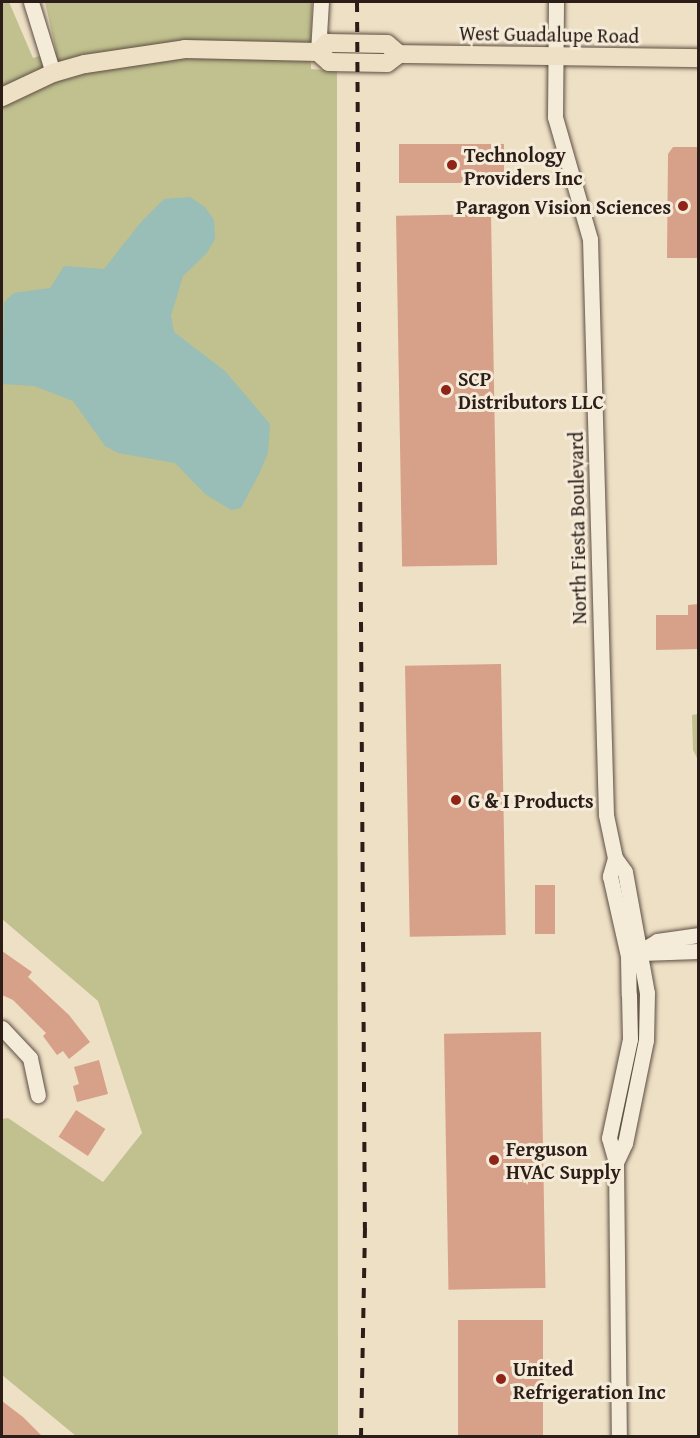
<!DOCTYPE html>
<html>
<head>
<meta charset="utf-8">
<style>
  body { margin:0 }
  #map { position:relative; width:700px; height:1438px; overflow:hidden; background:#eee0c5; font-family:"Gentium Book Plus",serif }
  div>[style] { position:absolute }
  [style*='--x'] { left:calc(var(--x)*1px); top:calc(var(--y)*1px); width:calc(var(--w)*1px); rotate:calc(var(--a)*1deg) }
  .green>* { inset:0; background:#c1c08f }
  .water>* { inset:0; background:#99bdb7 }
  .building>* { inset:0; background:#d7a088; transform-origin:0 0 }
  .roads { filter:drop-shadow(0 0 2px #5d4e43) drop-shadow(0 0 2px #5d4e43) }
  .minor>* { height:15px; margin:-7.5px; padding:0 7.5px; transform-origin:7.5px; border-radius:7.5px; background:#f4ebd9 }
  .major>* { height:18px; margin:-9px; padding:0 9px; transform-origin:9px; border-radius:9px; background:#eee0c5 }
  .rail>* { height:4px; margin-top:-2px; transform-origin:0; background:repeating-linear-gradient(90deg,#2d1d18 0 10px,transparent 0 20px) }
  .dots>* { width:16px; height:16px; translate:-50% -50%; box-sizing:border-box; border:3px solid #f4ebd9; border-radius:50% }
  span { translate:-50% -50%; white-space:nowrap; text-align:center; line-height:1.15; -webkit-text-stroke:6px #f4ebd9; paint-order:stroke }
  .street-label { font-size:20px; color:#2d1d18 }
  .poi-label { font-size:20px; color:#2d1d18; font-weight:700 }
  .left { translate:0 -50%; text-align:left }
  .right { translate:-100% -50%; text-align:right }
  .frame { position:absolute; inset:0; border:3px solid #2d1d18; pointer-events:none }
</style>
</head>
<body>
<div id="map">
  <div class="green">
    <div style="clip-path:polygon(2px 2px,9px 2px,33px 58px,56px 51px,45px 2px,312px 2px,311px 69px,337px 71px,338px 1436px,76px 1436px,2px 1375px,2px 1119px,8px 1118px,103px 1182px,142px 1133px,98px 1001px,2px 919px)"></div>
    <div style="clip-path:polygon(698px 714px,698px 760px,693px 750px,692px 715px)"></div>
  </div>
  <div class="water">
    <div style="clip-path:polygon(190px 197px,205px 207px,214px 220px,215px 239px,207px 253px,183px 276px,171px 316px,174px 332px,225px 371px,270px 424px,268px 453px,259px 474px,241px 508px,231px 510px,205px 494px,175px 463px,118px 453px,105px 446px,73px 401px,34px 386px,2px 384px,4px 302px,14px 293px,50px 288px,64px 266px,104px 269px,141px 222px,164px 199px)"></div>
  </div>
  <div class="building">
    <div style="left:504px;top:144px;width:39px;height:105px;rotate:90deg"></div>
    <div style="clip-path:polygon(673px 147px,699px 147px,699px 258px,667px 258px,668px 154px)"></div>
    <div style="left:491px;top:214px;width:351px;height:95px;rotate:89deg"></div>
    <div style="clip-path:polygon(699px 604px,699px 649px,656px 650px,656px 615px,688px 615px,688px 605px)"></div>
    <div style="left:501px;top:664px;width:271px;height:96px;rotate:89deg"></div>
    <div style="left:535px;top:885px;width:20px;height:49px"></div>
    <div style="clip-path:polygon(2px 951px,32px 972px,28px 977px,69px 1015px,90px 1042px,69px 1059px,63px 1051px,57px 1055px,43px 1036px,46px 1033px,13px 1000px,2px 995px)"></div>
    <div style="left:541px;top:1032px;width:256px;height:97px;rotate:89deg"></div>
    <div style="clip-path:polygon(99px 1060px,108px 1094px,77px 1102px,73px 1086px,79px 1084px,74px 1067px)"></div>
    <div style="left:76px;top:1110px;width:35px;height:32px;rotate:33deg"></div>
    <div style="left:543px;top:1320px;width:117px;height:85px;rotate:90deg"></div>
    <div style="clip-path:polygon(2px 1401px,23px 1417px,43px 1437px,2px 1437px)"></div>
  </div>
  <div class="roads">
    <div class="minor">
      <div style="--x:31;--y:2;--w:74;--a:72.8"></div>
      <div style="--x:556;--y:2;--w:115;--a:90.5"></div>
      <div style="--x:555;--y:117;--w:127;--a:74"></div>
      <div style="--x:590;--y:239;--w:576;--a:88.41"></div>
      <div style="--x:606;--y:815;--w:44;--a:78.2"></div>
      <div style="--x:615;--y:858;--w:17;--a:54"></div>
      <div style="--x:625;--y:872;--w:123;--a:79.7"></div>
      <div style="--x:647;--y:993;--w:47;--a:91.2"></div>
      <div style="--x:646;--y:1040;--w:105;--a:101.5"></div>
      <div style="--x:625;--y:1143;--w:21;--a:115"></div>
      <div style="--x:318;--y:52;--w:50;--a:-86.6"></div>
      <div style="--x:615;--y:858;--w:19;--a:106"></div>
      <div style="--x:610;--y:876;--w:82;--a:77.3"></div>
      <div style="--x:628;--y:956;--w:39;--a:89"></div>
      <div style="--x:629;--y:995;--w:44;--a:88.7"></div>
      <div style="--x:630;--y:1039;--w:101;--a:102"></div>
      <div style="--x:609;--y:1138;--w:25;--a:74"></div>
      <div style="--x:616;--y:1162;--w:274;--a:89.4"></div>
      <div style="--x:641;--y:953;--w:57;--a:-2"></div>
      <div style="--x:634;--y:955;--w:27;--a:-31"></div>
      <div style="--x:657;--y:941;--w:41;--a:-8.3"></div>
      <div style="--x:2;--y:1028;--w:41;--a:47"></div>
      <div style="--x:30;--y:1058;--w:38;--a:78"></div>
    </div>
    <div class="major">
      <div style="--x:318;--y:52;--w:13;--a:-45"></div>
      <div style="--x:327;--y:43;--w:60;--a:1"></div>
      <div style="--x:387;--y:44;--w:16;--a:40"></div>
      <div style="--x:2;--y:97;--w:56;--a:-25.2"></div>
      <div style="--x:53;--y:73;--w:33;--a:-16"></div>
      <div style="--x:85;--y:64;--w:101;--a:-8.5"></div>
      <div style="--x:185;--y:49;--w:133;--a:1.3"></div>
      <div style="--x:318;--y:52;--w:15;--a:42"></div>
      <div style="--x:329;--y:62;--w:58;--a:1"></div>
      <div style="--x:387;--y:63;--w:15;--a:-37"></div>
      <div style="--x:399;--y:54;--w:299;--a:0.8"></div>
    </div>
  </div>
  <div class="rail">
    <div style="--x:357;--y:2;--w:1226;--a:89.63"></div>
    <div style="--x:365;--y:1228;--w:208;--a:91.1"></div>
  </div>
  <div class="dots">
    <div style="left:452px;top:165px;background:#8f2418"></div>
    <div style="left:683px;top:206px;background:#8f2418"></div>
    <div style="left:446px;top:390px;background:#8f2418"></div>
    <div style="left:456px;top:800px;background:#8f2418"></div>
    <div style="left:494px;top:1160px;background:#8f2418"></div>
    <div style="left:501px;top:1379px;background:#8f2418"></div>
  </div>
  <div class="street-label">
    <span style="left:549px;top:34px;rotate:1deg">West Guadalupe Road</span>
    <span style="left:577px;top:528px;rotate:-91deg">North Fiesta Boulevard</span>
  </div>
  <div class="poi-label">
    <span class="left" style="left:464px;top:166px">Technology<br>Providers Inc</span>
    <span class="right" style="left:671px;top:206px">Paragon Vision Sciences</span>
    <span class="left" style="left:458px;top:390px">SCP<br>Distributors LLC</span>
    <span class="left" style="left:468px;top:800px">G &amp; I Products</span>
    <span class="left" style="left:506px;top:1160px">Ferguson<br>HVAC Supply</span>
    <span class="left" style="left:513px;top:1380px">United<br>Refrigeration Inc</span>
  </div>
  <div class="frame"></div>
</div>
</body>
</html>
